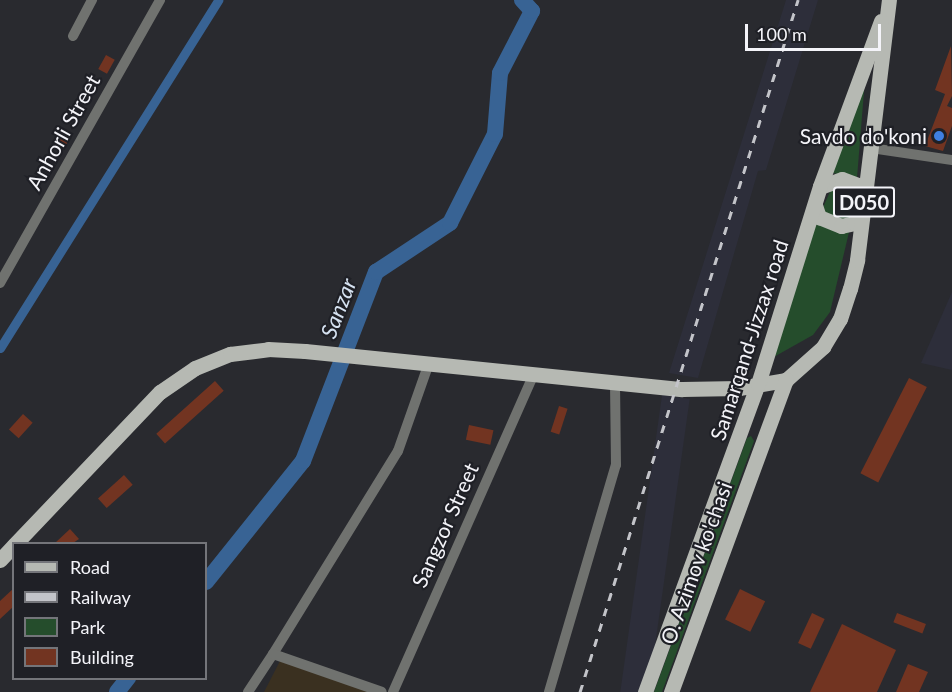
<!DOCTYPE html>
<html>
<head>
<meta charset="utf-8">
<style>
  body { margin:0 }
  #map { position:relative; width:952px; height:692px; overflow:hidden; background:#292a2f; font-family:Lato,sans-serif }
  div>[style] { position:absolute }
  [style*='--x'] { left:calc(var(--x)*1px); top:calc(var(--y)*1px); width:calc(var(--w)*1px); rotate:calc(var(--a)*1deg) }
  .built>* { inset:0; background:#2d2e3a; transform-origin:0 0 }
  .education>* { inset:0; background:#3a3020 }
  .green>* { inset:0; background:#254d2c }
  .canal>* { height:9px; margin:-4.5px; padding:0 4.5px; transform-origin:4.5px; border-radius:4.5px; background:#386394 }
  .river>* { height:16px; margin:-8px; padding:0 8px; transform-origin:8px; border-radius:8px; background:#386394 }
  .building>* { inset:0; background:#723421; transform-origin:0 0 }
  .street>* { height:10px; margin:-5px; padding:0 5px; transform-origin:5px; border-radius:5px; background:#70726f }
  .primary>* { height:15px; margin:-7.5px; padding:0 7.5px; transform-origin:7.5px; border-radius:7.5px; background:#b6b9b3 }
  .rail>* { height:3px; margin-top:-1.5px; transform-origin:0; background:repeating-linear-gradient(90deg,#c3c4c9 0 8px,transparent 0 16px) }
  .dots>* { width:16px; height:16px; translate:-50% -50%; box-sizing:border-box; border:3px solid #1f2026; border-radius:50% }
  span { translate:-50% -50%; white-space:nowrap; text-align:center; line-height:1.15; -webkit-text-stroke:4.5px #1f2026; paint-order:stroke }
  .shield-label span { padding:2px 4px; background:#1f2026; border:2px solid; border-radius:4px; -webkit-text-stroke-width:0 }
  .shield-label { font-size:20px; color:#f4f4f9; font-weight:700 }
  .street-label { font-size:21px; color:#f4f4f9 }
  .poi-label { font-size:21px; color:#f4f4f9 }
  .right { translate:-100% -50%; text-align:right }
  .water-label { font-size:22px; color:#d6e2f1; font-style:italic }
  .legend { position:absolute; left:12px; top:542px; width:195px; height:138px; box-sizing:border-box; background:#1f2026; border:2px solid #74757a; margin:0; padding:8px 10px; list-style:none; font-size:18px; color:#f4f4f9 }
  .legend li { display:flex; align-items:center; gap:12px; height:30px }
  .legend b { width:30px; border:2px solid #74757a }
  .scale { position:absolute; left:745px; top:24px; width:136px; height:27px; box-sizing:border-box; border:3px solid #f4f4f9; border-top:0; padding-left:8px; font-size:18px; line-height:21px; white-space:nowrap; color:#f4f4f9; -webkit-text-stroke:4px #1f2026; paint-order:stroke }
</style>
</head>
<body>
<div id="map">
  <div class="built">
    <div style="clip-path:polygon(786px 0,818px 0,766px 170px,758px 171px,698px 378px,669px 373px)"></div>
    <div style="clip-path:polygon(952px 292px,952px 370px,921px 363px)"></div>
    <div style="left:662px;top:395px;width:28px;height:310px;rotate:8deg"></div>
  </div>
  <div class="education">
    <div style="clip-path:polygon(280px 661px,372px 692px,264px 692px)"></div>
  </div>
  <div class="green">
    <div style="clip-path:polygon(865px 79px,857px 178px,833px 173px)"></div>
    <div style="clip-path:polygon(833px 185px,855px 189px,852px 218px,840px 220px,821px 212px)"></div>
    <div style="clip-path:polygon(816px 222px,850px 228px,830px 312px,813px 335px,772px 358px)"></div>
    <div style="clip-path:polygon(751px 436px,754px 441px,662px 692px,654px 692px,747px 438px)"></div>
  </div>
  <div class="canal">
    <div style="--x:0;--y:348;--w:411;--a:-57.9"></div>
  </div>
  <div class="river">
    <div style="--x:206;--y:582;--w:155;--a:-51.3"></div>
    <div style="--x:303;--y:461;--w:203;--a:-68.9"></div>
    <div style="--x:376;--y:272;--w:89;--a:-33.5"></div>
    <div style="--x:450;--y:223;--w:100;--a:-63.2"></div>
    <div style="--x:495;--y:134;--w:61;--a:-85.3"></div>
    <div style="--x:500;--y:73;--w:70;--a:-62.7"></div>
    <div style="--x:532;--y:11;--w:15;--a:-132"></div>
    <div style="--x:117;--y:692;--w:18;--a:-52"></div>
  </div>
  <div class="building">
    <div style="clip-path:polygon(951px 46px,952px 96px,947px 106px,952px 108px,952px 126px,943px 151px,925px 146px,945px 94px,935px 90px)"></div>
    <div style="left:106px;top:55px;width:10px;height:16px;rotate:29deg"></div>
    <div style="left:64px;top:131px;width:9px;height:16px;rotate:32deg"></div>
    <div style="left:909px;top:378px;width:20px;height:107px;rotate:27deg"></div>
    <div style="left:215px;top:381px;width:13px;height:79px;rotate:48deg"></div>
    <div style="left:559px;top:406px;width:9px;height:27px;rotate:18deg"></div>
    <div style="left:23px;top:414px;width:13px;height:21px;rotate:42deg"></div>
    <div style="left:469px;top:425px;width:25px;height:15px;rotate:12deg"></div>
    <div style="left:124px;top:475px;width:13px;height:35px;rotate:48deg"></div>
    <div style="clip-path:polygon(70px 529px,79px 539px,73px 543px,55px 543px)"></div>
    <div style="clip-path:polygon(14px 588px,14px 606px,0 619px,0 601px)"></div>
    <div style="left:740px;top:589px;width:28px;height:34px;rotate:26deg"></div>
    <div style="left:812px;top:613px;width:14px;height:33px;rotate:25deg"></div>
    <div style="left:897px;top:613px;width:31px;height:10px;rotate:21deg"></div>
    <div style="clip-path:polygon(842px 624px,896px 650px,877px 692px,810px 692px)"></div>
    <div style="clip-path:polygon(908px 664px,928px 672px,919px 692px,896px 692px)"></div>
  </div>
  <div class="street">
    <div style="--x:73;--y:36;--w:41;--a:-62.2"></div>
    <div style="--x:871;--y:148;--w:82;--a:8.4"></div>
    <div style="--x:0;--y:283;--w:325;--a:-60.5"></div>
    <div style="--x:273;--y:654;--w:238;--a:-58.4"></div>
    <div style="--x:398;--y:451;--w:93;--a:-70.6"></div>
    <div style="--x:248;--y:692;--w:45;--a:-56.7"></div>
    <div style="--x:273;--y:654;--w:115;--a:19.2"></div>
    <div style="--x:393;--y:692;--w:348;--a:-66.1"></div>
    <div style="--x:549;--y:692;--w:237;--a:-73.6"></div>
    <div style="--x:616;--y:465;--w:82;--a:-90.7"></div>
  </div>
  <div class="primary">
    <div style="--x:820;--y:187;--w:23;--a:-20"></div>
    <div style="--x:842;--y:179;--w:17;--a:21"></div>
    <div style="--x:858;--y:185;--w:14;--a:60"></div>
    <div style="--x:815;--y:205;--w:13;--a:72"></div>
    <div style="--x:819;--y:217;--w:24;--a:22"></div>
    <div style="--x:841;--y:226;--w:13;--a:-13"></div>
    <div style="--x:854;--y:223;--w:13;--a:-48"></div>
    <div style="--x:15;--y:544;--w:210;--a:-46.4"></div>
    <div style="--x:160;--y:392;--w:42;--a:-34.4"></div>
    <div style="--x:195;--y:368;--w:38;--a:-22"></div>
    <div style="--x:230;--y:354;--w:38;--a:-7"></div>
    <div style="--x:268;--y:349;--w:37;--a:3"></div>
    <div style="--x:305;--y:351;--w:379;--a:5.8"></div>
    <div style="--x:682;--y:389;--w:57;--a:-1"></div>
    <div style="--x:739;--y:388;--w:48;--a:-9.7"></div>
    <div style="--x:786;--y:380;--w:50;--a:-41.7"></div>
    <div style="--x:823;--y:347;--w:33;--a:-59"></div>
    <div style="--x:840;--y:319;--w:32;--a:-72"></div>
    <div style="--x:850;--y:289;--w:30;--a:-76"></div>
    <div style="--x:857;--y:260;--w:262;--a:-83"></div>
    <div style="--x:0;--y:560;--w:21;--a:-47"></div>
    <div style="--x:645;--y:692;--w:328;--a:-69.9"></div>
    <div style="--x:758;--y:384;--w:207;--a:-72.6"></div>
    <div style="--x:820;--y:186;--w:176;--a:-69.7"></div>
    <div style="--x:671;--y:692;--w:333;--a:-69.8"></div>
  </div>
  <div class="rail">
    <div style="--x:580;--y:692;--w:726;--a:-72.51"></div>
  </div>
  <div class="dots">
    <div style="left:939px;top:136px;background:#3f7fe0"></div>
  </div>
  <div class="shield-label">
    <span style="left:864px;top:202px">D050</span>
  </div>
  <div class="street-label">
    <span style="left:63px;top:132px;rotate:-61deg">Anhorli Street</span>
    <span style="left:749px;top:340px;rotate:-72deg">Samarqand-Jizzax road</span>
    <span style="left:445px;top:525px;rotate:-66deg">Sangzor Street</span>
    <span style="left:696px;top:563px;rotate:-70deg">O. Azimov ko'chasi</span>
  </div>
  <div class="poi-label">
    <span class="right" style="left:927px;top:136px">Savdo do'koni</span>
  </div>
  <div class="water-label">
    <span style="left:338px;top:308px;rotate:-69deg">Sanzar</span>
  </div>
  <ul class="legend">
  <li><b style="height:8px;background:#b6b9b3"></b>Road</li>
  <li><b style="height:8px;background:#c3c4c9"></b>Railway</li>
  <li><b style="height:16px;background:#254d2c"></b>Park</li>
  <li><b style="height:16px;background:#723421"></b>Building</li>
  </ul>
  <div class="scale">100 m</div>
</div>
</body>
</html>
